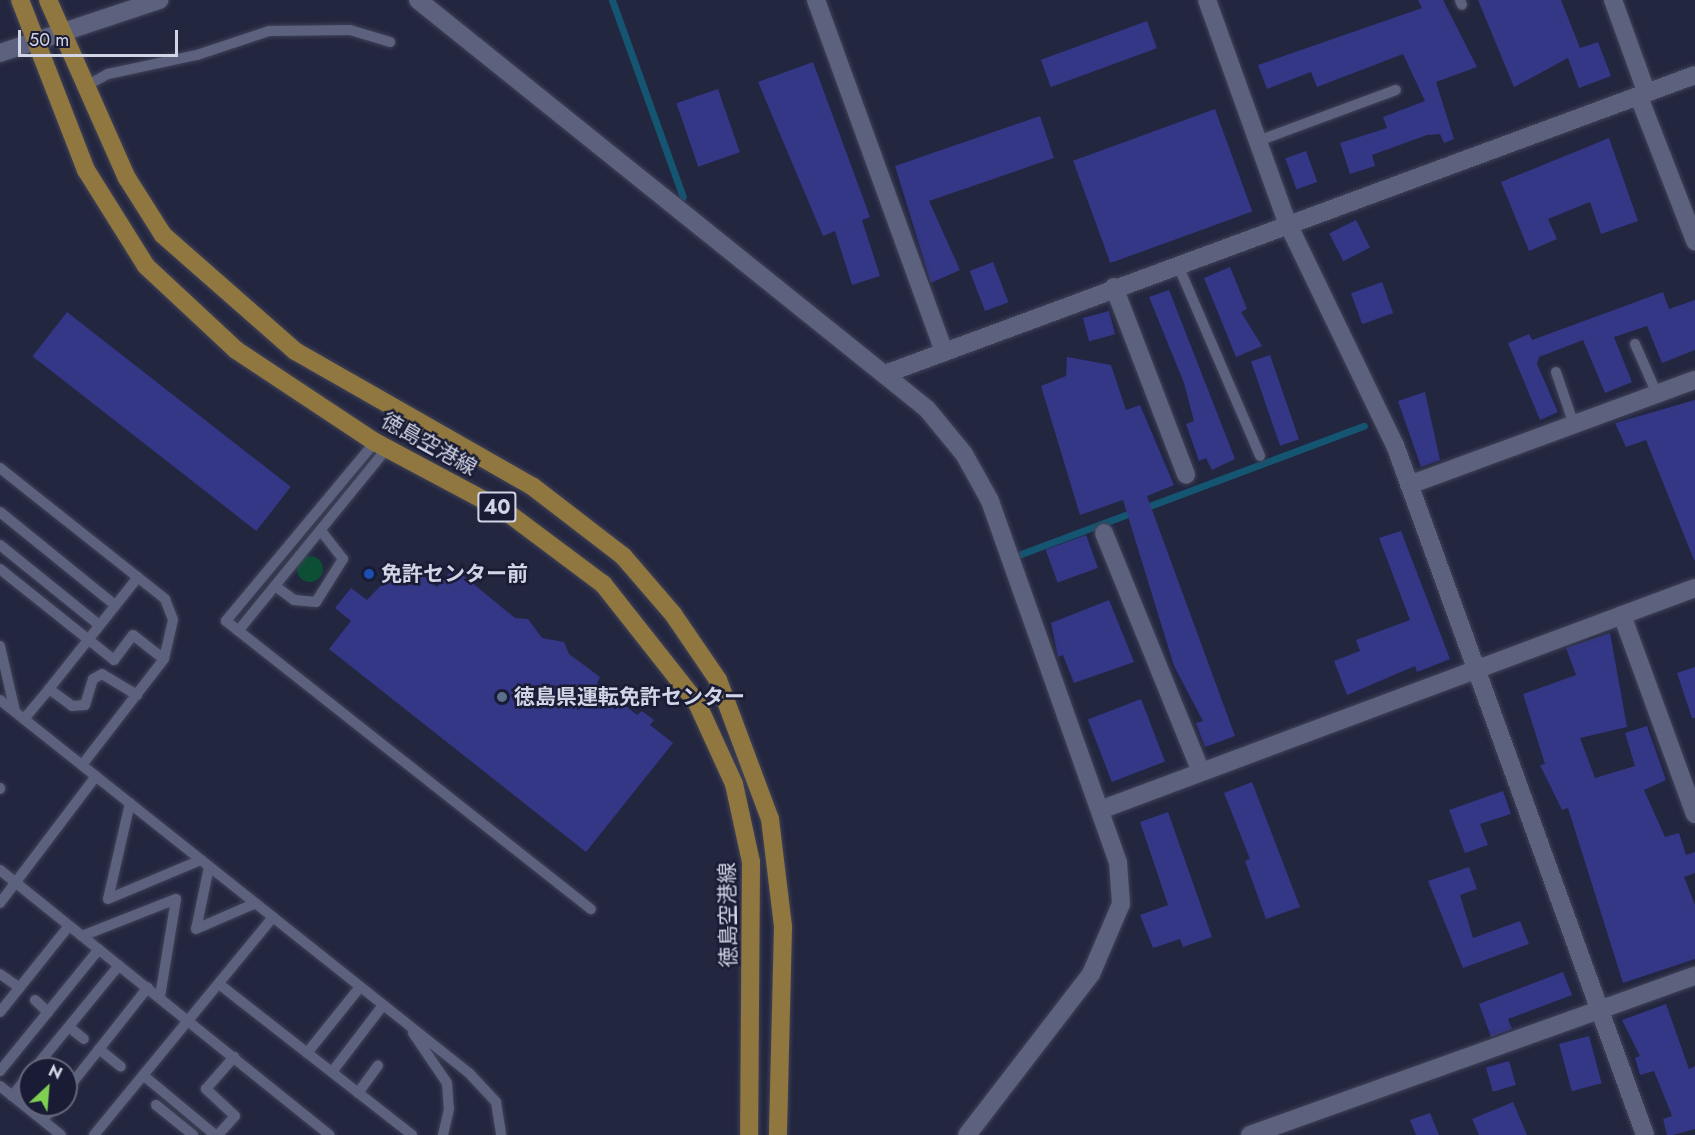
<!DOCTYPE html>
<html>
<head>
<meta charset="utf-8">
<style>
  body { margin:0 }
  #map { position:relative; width:1695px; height:1135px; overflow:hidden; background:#23263f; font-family:Jost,"Noto Sans JP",sans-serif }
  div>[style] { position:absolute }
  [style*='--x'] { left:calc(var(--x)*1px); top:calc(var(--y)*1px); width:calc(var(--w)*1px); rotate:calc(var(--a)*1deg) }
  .green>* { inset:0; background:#0c4f35 }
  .round { border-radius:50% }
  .stream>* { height:7px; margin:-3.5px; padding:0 3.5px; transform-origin:3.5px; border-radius:3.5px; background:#145672 }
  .building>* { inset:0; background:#343686; transform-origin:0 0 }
  .roads { filter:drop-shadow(0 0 2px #404257) drop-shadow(0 0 2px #404257) }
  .service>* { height:10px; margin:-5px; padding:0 5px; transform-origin:5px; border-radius:5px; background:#5c617e }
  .minor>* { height:18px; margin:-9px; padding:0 9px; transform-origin:9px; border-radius:9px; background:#5c617e }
  .tertiary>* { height:18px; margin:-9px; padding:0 9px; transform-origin:9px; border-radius:9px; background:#5c617e }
  .primary>* { height:18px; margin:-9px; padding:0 9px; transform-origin:9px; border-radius:9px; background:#90773f }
  .dots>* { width:16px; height:16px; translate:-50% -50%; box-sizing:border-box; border:3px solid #1a1c35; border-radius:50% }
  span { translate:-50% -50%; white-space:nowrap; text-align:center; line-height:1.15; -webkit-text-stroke:5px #1a1c35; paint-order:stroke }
  .shield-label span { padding:2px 4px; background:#1a1c35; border:2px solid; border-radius:4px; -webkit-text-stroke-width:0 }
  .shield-label { font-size:20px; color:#d1d5e6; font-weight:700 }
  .street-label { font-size:21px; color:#d1d5e6 }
  .poi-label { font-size:21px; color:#d1d5e6; font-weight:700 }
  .left { translate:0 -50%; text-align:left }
  .north { position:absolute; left:18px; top:1057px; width:60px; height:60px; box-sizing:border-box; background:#1a1c35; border:2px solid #63667c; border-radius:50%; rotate:26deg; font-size:16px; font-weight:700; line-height:24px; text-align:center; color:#d1d5e6 }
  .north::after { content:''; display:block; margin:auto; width:21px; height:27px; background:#7fd052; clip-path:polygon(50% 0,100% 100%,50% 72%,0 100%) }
  .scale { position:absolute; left:18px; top:30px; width:160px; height:27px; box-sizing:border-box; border:3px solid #d1d5e6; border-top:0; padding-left:8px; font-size:18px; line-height:21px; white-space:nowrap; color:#d1d5e6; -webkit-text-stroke:4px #1a1c35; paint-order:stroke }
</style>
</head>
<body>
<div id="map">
  <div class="green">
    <div class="round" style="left:297px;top:556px;width:26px;height:26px"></div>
  </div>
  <div class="stream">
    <div style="--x:612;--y:0;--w:209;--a:70.2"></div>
    <div style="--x:1021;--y:554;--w:366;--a:-20.5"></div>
  </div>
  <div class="building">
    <div style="clip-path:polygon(1418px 0,1443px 0,1477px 67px,1436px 82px,1454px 139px,1444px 143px,1440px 134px,1427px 135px,1372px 155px,1375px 166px,1350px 174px,1340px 143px,1387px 128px,1383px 117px,1425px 101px,1403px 54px,1317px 87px,1311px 72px,1267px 89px,1258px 65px,1422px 8px)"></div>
    <div style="clip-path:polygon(1478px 0,1561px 0,1580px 48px,1598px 42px,1611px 76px,1579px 88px,1568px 58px,1514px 87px)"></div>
    <div style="left:1147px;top:21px;width:29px;height:113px;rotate:70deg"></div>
    <div style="clip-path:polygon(813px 62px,870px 217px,862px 220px,880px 276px,852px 285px,835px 231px,823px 236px,758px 82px)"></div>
    <div style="left:718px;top:89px;width:67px;height:44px;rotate:71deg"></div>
    <div style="left:1215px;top:109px;width:109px;height:151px;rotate:70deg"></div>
    <div style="clip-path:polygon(1040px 116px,1054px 158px,929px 201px,960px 270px,931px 283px,895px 166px)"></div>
    <div style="clip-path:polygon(1609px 138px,1638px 221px,1601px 234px,1590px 202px,1548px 219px,1557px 239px,1529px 251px,1501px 182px)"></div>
    <div style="left:1306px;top:151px;width:33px;height:22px;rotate:70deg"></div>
    <div style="left:1356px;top:220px;width:31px;height:30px;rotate:63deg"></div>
    <div style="left:993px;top:262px;width:43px;height:25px;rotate:69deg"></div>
    <div style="clip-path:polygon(1230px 267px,1247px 309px,1241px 312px,1262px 346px,1236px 357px,1204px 278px)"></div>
    <div style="left:1382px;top:282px;width:33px;height:33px;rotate:70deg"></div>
    <div style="clip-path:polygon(1169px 290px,1235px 459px,1212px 470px,1206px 458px,1199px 461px,1186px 424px,1194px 421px,1184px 383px,1149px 297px)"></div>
    <div style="clip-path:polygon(1663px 292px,1669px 309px,1695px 300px,1695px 350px,1662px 363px,1647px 326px,1614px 337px,1632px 382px,1605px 393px,1583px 340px,1539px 357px,1537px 364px,1558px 412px,1540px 420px,1508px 343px,1529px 334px,1532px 340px)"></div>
    <div style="left:1109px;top:311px;width:24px;height:27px;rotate:75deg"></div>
    <div style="left:67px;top:312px;width:284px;height:56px;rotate:38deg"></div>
    <div style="left:1270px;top:355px;width:89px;height:20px;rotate:71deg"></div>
    <div style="clip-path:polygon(1067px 357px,1111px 365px,1126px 410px,1140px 405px,1174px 485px,1147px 496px,1235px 736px,1205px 747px,1196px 723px,1203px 721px,1174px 666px,1123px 500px,1080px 515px,1041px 386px,1066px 376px)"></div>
    <div style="clip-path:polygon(1425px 392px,1440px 460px,1421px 467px,1398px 401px)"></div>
    <div style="clip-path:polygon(1695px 400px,1695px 560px,1694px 560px,1646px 440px,1626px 447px,1615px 423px)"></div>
    <div style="clip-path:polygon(1401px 531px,1450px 659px,1417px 672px,1415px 666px,1347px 695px,1334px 661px,1360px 651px,1356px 640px,1410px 620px,1379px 538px)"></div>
    <div style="left:1086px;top:535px;width:35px;height:43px;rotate:70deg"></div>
    <div style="clip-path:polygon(405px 560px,437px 587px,454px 568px,515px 618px,528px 619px,542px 638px,564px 642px,569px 654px,600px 677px,597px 683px,637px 715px,642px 711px,654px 720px,650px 725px,673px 743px,586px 852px,329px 649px,351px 621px,335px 608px,351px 588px,367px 600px)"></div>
    <div style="clip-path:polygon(1109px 600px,1134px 662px,1074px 683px,1063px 655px,1058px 657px,1051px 623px)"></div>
    <div style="clip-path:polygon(1610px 633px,1627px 727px,1580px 738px,1595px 778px,1635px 766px,1625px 733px,1647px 726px,1666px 780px,1644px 790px,1665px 837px,1679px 833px,1686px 855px,1695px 852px,1695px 873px,1684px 877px,1695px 905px,1695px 959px,1623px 983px,1568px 808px,1562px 810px,1540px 765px,1545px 764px,1523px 694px,1576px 675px,1566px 648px)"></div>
    <div style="clip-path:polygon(1695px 667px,1695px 718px,1692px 718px,1677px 673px)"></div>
    <div style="left:1141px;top:699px;width:67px;height:57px;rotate:69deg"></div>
    <div style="clip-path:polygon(1252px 782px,1300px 907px,1266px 919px,1245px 861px,1250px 859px,1224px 793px)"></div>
    <div style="clip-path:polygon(1503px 791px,1511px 814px,1480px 824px,1488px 845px,1465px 853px,1449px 810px)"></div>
    <div style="clip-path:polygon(1168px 812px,1212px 937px,1183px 947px,1180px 939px,1153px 948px,1140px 915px,1168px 905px,1140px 822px)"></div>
    <div style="clip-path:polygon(1469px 867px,1477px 889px,1460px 895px,1473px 938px,1520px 921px,1529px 944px,1463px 968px,1428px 881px)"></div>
    <div style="clip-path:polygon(1563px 972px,1572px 995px,1508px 1019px,1512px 1029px,1491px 1037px,1479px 1004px)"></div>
    <div style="clip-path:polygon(1666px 1004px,1689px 1069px,1695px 1066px,1695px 1129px,1673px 1135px,1667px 1135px,1663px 1119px,1672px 1116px,1654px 1071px,1640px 1075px,1635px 1058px,1640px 1056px,1622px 1020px)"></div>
    <div style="left:1589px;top:1036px;width:49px;height:31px;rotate:75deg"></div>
    <div style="left:1509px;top:1061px;width:25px;height:24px;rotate:74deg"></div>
    <div style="clip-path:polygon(1513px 1102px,1527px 1135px,1479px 1135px,1472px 1119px)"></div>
    <div style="clip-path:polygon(1430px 1113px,1439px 1135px,1416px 1135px,1410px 1120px)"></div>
  </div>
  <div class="roads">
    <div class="service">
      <div style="--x:1460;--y:0;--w:5;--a:68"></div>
      <div style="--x:86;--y:86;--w:25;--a:-29"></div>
      <div style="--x:108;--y:74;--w:91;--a:-12.1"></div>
      <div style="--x:197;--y:55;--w:76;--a:-18.4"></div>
      <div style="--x:269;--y:31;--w:81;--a:-0.7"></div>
      <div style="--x:350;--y:30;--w:42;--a:16.7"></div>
      <div style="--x:1258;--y:141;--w:147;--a:-20.3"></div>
      <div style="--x:1177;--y:263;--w:210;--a:66.7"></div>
      <div style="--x:1635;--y:344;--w:55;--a:66.3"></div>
      <div style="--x:1556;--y:372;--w:56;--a:71.2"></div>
      <div style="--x:375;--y:442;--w:233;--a:129.8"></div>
      <div style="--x:226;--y:621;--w:465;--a:38.3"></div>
      <div style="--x:0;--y:468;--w:211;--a:38.4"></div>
      <div style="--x:165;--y:599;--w:22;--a:69"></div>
      <div style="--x:173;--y:620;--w:40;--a:103"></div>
      <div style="--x:164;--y:659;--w:134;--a:127.7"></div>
      <div style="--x:0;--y:512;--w:148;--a:39"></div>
      <div style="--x:0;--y:545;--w:127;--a:38.9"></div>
      <div style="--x:0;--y:569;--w:146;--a:38.6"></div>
      <div style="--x:114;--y:660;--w:31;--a:-53"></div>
      <div style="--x:133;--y:635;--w:39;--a:38"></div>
      <div style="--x:275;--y:586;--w:24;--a:36"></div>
      <div style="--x:294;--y:600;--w:22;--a:5"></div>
      <div style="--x:316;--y:602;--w:51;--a:-57.9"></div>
      <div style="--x:343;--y:559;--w:37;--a:-128"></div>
      <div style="--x:238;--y:631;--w:236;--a:-50.8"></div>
      <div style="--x:0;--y:646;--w:67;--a:77"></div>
      <div style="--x:49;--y:689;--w:143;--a:-51.5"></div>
      <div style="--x:0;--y:700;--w:599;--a:38.5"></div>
      <div style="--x:469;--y:1073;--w:40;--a:47"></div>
      <div style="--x:496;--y:1102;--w:33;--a:81"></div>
      <div style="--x:24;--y:719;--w:39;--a:-50"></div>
      <div style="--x:49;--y:689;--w:29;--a:36"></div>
      <div style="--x:72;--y:706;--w:13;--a:-4"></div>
      <div style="--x:85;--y:705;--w:27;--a:-73"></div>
      <div style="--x:93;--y:679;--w:10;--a:-29"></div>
      <div style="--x:102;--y:674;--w:41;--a:31"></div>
      <div style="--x:0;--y:788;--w:1;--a:90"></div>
      <div style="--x:130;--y:803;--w:98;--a:102.9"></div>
      <div style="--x:108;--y:899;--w:101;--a:-22.8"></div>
      <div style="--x:209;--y:867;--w:63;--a:101.8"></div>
      <div style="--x:196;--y:929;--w:65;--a:-23.4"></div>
      <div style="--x:0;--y:870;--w:423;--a:38.8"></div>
      <div style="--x:0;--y:903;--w:159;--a:-52.9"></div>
      <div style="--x:82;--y:936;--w:101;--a:-21.5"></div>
      <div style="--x:176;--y:899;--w:99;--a:99.3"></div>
      <div style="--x:0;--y:974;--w:24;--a:35"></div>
      <div style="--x:219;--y:984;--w:245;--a:38"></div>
      <div style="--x:35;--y:1000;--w:18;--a:43"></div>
      <div style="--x:0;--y:1012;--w:110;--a:-51.3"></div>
      <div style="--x:69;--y:1027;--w:19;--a:39"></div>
      <div style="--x:413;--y:1033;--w:60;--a:55.8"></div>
      <div style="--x:447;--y:1083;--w:26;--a:86"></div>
      <div style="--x:449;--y:1109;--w:27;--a:103"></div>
      <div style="--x:99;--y:1049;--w:28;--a:39"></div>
      <div style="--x:307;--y:1053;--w:85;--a:-51.2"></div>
      <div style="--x:34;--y:1069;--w:134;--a:-50.7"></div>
      <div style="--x:0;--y:1071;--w:157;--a:-50.9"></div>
      <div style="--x:332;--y:1072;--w:84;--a:-52.7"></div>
      <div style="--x:143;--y:1075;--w:94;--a:39.8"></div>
      <div style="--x:0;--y:1086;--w:78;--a:38.8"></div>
      <div style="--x:66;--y:1091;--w:132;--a:-51.7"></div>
      <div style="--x:358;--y:1093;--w:34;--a:-54"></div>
      <div style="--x:12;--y:1096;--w:28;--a:-51"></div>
      <div style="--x:156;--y:1105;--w:48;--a:39"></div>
      <div style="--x:43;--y:1120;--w:19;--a:-51"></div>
      <div style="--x:94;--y:1135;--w:282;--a:-50.6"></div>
      <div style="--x:218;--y:1135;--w:25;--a:-48"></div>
      <div style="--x:235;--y:1116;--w:40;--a:-137"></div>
      <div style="--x:206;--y:1089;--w:43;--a:-48.8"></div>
    </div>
    <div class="minor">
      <div style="--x:816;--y:0;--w:374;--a:70"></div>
      <div style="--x:1613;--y:0;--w:97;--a:70.1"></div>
      <div style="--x:1639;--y:97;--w:155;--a:68.7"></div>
      <div style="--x:1114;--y:287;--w:201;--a:69"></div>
      <div style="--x:1409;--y:485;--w:305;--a:-20.2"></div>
      <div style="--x:1104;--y:533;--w:255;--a:67.9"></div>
      <div style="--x:1622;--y:615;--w:212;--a:69.9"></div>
      <div style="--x:1100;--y:810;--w:635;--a:-20.46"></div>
      <div style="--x:1250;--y:1135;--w:473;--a:-19.7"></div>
    </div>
    <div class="tertiary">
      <div style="--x:418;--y:0;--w:653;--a:38.78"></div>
      <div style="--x:927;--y:409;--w:58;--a:50.6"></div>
      <div style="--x:964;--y:454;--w:54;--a:61"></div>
      <div style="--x:990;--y:501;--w:383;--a:70.5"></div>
      <div style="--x:1118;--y:862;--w:42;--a:85.9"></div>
      <div style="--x:1121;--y:904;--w:76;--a:113.2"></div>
      <div style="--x:1091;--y:974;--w:203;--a:127.6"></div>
      <div style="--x:1207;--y:0;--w:236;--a:70.2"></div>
      <div style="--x:1287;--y:222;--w:248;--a:64.2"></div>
      <div style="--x:1395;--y:445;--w:734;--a:70.08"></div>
      <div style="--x:0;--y:53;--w:168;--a:-18.4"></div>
      <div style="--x:885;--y:374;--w:863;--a:-20.26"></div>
    </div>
    <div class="primary">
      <div style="--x:20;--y:0;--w:182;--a:68.8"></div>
      <div style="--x:86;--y:170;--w:113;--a:58"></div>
      <div style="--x:146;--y:266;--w:123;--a:43"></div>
      <div style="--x:236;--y:350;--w:167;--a:33.5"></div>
      <div style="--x:375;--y:442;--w:151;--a:28.1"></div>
      <div style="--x:508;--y:513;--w:119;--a:36.8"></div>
      <div style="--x:603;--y:584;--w:152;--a:51.7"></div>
      <div style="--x:697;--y:703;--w:89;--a:65.4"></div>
      <div style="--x:734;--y:784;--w:80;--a:77.7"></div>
      <div style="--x:751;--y:862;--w:273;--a:90.4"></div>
      <div style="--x:48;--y:0;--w:195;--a:66.1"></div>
      <div style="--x:127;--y:178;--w:67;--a:57.7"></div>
      <div style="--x:163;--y:235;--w:176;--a:41.3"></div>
      <div style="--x:295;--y:351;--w:273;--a:29.7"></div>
      <div style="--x:532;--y:486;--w:115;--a:37.6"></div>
      <div style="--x:623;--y:556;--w:77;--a:49.2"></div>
      <div style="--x:673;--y:614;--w:80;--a:55.7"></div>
      <div style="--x:718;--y:680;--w:148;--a:69.5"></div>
      <div style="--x:770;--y:819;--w:109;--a:83.1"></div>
      <div style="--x:783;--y:927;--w:208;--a:91.4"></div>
    </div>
  </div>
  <div class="dots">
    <div style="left:369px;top:574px;background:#1a4fb4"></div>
    <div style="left:502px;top:697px;background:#5c6f8a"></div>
  </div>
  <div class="shield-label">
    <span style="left:497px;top:507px">40</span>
  </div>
  <div class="street-label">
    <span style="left:429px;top:444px;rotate:29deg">徳島空港線</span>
    <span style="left:728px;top:915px;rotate:-91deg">徳島空港線</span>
  </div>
  <div class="poi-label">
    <span class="left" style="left:381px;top:574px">免許センター前</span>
    <span class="left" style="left:514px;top:697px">徳島県運転免許センター</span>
  </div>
  <div class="north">N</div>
  <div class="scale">50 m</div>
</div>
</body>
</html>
